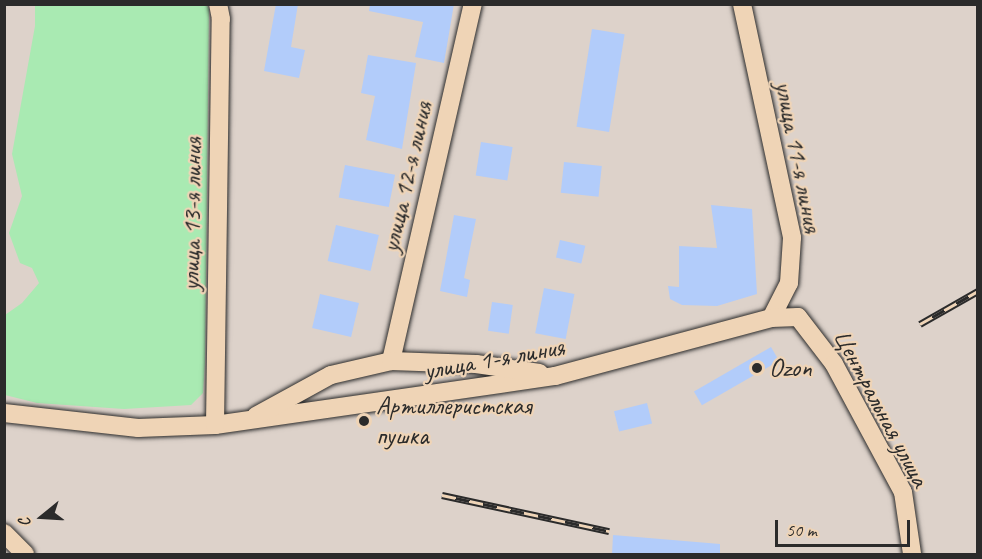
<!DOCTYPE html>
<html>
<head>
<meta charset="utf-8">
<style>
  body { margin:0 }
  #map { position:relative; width:982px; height:559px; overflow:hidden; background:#ddd2ca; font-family:Caveat,sans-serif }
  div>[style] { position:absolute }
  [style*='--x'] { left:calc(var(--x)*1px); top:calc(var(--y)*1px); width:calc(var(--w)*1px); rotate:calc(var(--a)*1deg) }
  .green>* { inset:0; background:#a9eab2 }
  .building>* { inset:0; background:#b2ccfa; transform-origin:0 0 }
  .roads { filter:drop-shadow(0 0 2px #2b2b2b) drop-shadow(0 0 2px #2b2b2b) }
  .minor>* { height:18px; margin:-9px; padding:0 9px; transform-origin:9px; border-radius:9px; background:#efd4b6 }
  .rail>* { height:7px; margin-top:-3.5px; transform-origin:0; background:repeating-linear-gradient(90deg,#efd4b6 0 14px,#2b2b2b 0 28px); box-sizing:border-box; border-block:2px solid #2b2b2b }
  .dots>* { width:16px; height:16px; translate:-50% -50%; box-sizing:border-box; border:3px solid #efd4b6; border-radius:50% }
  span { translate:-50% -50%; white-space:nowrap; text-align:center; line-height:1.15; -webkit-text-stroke:4.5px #efd4b6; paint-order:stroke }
  .street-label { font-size:26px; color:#2b2b2b }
  .poi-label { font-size:26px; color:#2b2b2b }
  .left { translate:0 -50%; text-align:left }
  .frame { position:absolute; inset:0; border:6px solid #2b2b2b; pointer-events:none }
  .north { position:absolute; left:12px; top:487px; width:60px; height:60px; -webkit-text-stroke:4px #efd4b6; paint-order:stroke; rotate:252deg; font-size:16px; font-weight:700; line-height:24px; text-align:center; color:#2b2b2b }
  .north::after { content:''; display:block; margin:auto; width:21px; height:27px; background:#2b2b2b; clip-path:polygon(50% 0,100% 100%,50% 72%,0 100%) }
  .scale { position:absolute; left:775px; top:520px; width:135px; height:27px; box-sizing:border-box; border:3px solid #2b2b2b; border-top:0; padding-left:8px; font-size:18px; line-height:21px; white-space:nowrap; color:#2b2b2b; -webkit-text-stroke:4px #efd4b6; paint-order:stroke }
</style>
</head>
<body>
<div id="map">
  <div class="green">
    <div style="clip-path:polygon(35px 5px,206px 4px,209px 9px,205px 363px,203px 393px,191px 405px,124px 409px,37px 403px,5px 395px,5px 315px,22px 303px,39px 283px,32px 268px,20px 263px,9px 233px,22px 196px,12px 154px,35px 26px)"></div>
  </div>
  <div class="building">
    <div style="clip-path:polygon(276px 4px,298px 4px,291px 47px,305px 50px,299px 78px,264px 71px)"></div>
    <div style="clip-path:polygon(370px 4px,454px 4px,444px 63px,415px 57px,423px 22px,369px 11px)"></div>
    <div style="left:592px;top:29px;width:33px;height:99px;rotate:9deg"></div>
    <div style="clip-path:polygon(368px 55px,416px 63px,402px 149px,366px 140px,375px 96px,361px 93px)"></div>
    <div style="left:481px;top:142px;width:32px;height:34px;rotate:9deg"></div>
    <div style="left:564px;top:162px;width:38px;height:31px;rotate:6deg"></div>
    <div style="left:345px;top:165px;width:51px;height:33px;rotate:11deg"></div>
    <div style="clip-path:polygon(711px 205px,752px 209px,757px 294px,717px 306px,682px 305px,670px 299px,668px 286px,679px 287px,679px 246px,717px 248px)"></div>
    <div style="clip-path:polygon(454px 215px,476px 219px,464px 278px,470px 280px,467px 297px,440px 291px)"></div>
    <div style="left:336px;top:225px;width:44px;height:37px;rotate:13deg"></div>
    <div style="left:560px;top:240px;width:26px;height:18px;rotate:13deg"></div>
    <div style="left:544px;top:288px;width:31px;height:46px;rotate:11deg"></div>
    <div style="left:320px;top:294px;width:40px;height:35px;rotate:13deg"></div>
    <div style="left:492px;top:302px;width:21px;height:29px;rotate:8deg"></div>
    <div style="left:771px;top:347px;width:16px;height:89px;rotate:60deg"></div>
    <div style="left:647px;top:403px;width:21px;height:34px;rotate:76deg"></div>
    <div style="clip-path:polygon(613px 535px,720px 544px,720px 555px,612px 555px)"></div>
  </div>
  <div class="roads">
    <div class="minor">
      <div style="--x:742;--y:4;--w:239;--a:77.9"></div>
      <div style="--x:792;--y:238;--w:45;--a:93.8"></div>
      <div style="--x:789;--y:283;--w:39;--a:117"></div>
      <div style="--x:391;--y:361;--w:366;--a:-77.1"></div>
      <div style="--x:4;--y:413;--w:135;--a:6.4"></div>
      <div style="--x:138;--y:428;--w:77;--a:-2.2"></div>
      <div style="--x:215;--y:425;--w:344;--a:-8.2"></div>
      <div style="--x:555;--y:376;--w:224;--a:-15"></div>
      <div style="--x:771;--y:318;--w:27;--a:-2"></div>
      <div style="--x:798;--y:317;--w:59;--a:52.5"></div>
      <div style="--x:834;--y:364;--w:145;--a:61.7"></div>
      <div style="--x:903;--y:492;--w:63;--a:81.7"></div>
      <div style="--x:256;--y:416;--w:85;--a:-28.7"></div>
      <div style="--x:331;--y:375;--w:62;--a:-13.1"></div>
      <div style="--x:391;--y:361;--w:85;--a:2"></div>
      <div style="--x:476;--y:364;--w:64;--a:8.1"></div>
      <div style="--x:215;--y:425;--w:406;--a:-89.2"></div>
      <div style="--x:221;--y:19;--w:15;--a:-101"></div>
      <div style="--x:4;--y:533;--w:30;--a:45"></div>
    </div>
  </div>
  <div class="rail">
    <div style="--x:920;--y:324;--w:67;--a:-29.6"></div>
    <div style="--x:442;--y:495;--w:171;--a:12.2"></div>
  </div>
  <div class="dots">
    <div style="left:757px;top:368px;background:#2b2b2b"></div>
    <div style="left:364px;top:421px;background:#2b2b2b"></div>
  </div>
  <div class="street-label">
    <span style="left:798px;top:157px;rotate:79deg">улица 11-я линия</span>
    <span style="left:407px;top:177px;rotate:-77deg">улица 12-я линия</span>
    <span style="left:192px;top:214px;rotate:-89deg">улица 13-я линия</span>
    <span style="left:494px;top:359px;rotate:-10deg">улица 1-я линия</span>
    <span style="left:881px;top:408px;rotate:62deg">Центральная улица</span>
  </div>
  <div class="poi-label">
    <span class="left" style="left:769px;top:368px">Ozon</span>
    <span class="left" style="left:376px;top:421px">Артиллеристская<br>пушка</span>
  </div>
  <div class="frame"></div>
  <div class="north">С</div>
  <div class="scale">50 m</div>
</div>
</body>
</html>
